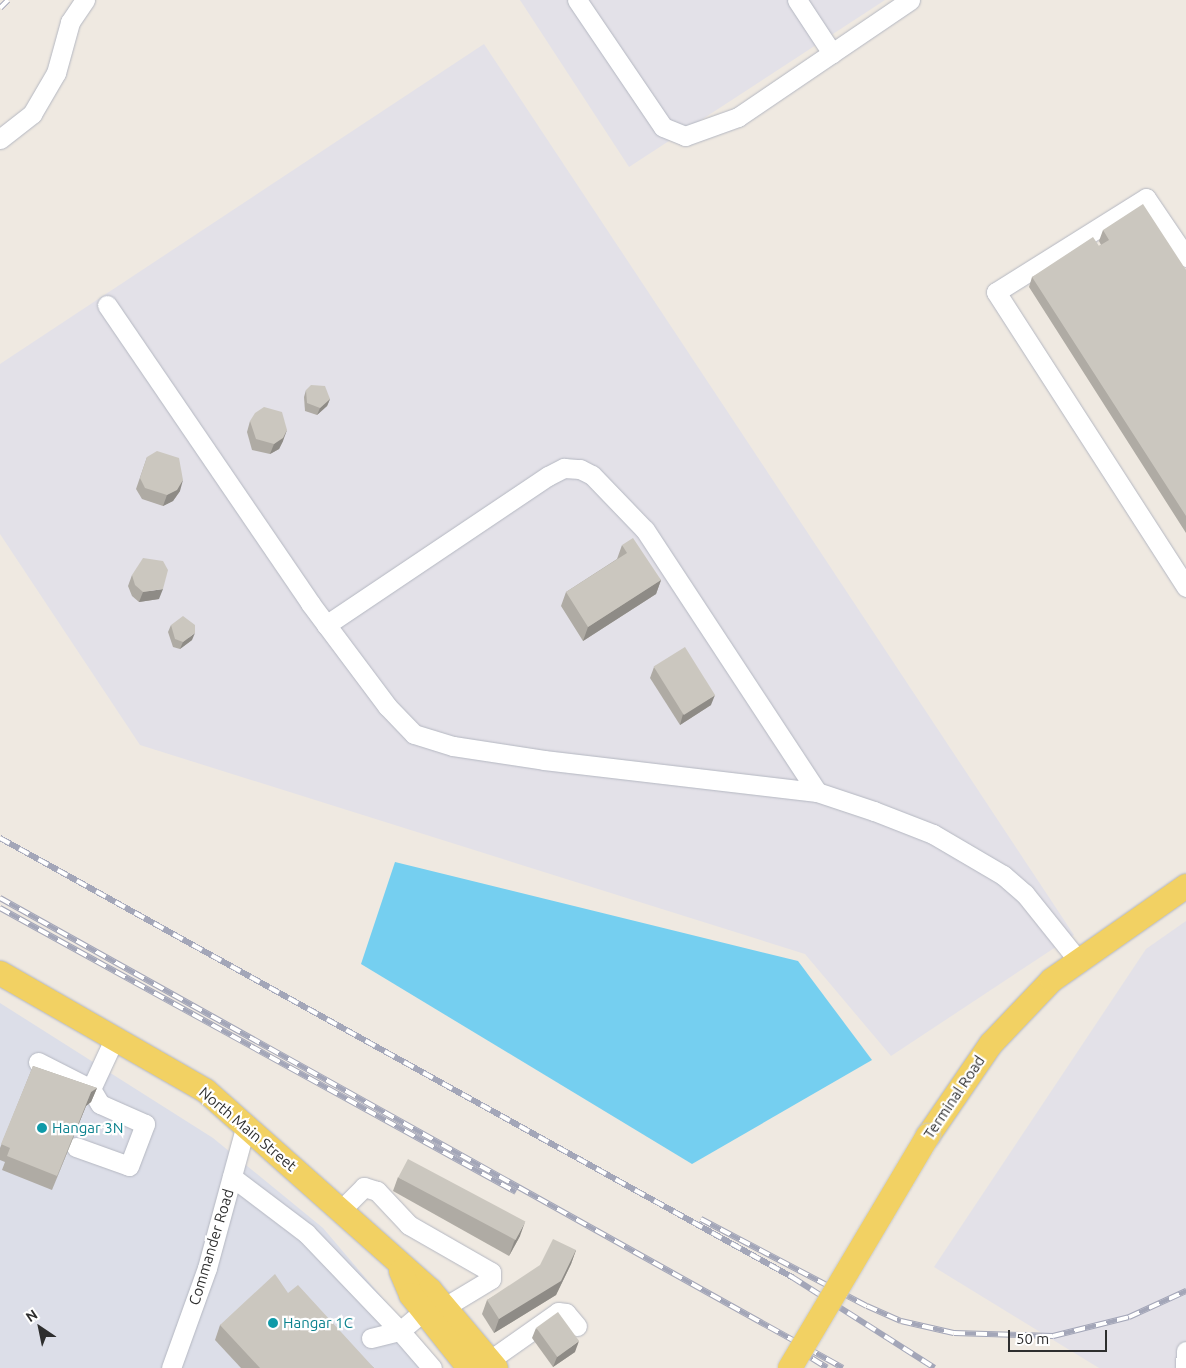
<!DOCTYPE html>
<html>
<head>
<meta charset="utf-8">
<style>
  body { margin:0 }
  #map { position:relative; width:1186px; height:1368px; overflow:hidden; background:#efe9e1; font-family:Ubuntu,sans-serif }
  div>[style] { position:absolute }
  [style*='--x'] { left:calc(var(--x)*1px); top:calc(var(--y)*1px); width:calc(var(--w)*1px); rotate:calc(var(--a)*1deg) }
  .industrial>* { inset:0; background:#e3e1e8 }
  .airport>* { inset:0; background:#dcdee8 }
  .water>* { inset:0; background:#75cff0 }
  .roads { filter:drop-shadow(0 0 1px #b4b7c1) drop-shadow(0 0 1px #b4b7c1) }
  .minor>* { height:19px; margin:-9.5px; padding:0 9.5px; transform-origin:9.5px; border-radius:9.5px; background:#fff }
  .major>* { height:24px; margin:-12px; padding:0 12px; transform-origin:12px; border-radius:12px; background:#f2d163 }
  .rail>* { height:5.5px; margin-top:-2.75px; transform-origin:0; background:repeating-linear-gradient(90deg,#fff 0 11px,#a3a6b8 0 22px); box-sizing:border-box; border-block:1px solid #a3a6b8 }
  .bridges { filter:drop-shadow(0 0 1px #c9c9c9) drop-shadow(0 0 1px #c9c9c9) }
  .major-bridge>* { height:24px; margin:-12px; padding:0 12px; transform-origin:12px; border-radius:12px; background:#f2d163 }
  .wall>* { inset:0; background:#afaba4 }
  .shaded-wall>* { inset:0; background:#8e8b86 }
  .building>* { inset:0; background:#cbc7bf; transform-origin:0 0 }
  .dots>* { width:14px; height:14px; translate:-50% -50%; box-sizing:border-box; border:2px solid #fff; border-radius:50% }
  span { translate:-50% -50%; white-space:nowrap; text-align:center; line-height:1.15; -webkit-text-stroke:4.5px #fff; paint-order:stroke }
  .street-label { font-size:15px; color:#2e2e2e }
  .culture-label { font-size:15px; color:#0d838f }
  .left { translate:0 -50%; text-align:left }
  .north { position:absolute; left:15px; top:1303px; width:50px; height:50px; -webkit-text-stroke:4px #fff; paint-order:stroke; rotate:326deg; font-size:14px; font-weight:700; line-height:20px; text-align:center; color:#2e2e2e }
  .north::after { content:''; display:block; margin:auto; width:18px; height:22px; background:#2e2e2e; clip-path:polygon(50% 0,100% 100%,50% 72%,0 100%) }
  .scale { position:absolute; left:1008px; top:1330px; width:99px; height:22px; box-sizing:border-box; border:2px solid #2e2e2e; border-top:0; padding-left:6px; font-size:15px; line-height:18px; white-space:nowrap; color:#2e2e2e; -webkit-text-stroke:4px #fff; paint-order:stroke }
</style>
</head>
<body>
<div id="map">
  <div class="industrial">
    <div style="clip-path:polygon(520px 0,885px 0,629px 167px)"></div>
    <div style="clip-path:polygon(484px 44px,1074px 935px,891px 1056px,805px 954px,140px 745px,0 534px,0 364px)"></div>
    <div style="clip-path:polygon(1186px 921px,1186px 1368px,1099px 1368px,934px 1267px,1146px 949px)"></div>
  </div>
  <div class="airport">
    <div style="clip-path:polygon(0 1003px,213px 1138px,323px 1228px,442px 1368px,0 1368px)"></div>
  </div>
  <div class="water">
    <div style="clip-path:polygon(395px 862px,798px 961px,872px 1060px,692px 1164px,361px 964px)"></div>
  </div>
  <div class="roads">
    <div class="minor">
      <div style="--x:577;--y:0;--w:153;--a:55.9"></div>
      <div style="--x:663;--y:127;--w:24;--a:22"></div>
      <div style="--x:685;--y:136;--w:56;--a:-19.7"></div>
      <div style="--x:738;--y:117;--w:208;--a:-34.2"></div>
      <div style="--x:797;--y:0;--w:64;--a:56.6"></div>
      <div style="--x:0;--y:139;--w:41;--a:-38"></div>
      <div style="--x:32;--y:114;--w:48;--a:-59.7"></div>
      <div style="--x:56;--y:73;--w:53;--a:-74.6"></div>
      <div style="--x:70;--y:22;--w:27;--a:-56"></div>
      <div style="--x:1186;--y:257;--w:71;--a:-124.1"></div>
      <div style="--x:1146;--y:198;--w:177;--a:147.9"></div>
      <div style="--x:996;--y:292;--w:351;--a:57.2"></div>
      <div style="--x:107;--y:305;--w:361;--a:55.7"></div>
      <div style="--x:310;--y:603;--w:129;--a:53.2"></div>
      <div style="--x:387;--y:706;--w:39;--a:46"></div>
      <div style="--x:414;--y:734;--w:41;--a:17.1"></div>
      <div style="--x:453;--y:746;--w:92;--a:8.7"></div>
      <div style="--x:544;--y:760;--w:275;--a:6.7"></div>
      <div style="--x:817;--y:792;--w:60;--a:18.4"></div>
      <div style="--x:874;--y:811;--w:63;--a:21.3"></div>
      <div style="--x:933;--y:834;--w:81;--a:30.4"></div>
      <div style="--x:1003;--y:875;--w:29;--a:41"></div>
      <div style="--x:1025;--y:894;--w:83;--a:51.3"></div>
      <div style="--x:326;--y:625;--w:267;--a:-33.9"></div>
      <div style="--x:548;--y:476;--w:18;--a:-27"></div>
      <div style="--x:564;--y:468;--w:16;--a:4"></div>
      <div style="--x:580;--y:469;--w:13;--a:27"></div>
      <div style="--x:592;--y:475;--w:76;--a:46.1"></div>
      <div style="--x:645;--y:530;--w:313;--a:56.7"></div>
      <div style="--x:38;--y:1062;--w:59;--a:27"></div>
      <div style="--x:91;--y:1089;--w:57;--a:-65.2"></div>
      <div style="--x:76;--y:1147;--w:56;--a:19.7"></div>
      <div style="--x:129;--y:1166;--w:45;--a:-69.1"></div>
      <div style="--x:145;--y:1124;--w:49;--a:-156"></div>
      <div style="--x:100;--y:1104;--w:17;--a:-121"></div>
      <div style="--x:232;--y:1177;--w:93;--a:37.1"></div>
      <div style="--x:306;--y:1233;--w:136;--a:46.2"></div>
      <div style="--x:400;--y:1331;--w:31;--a:-40"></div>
      <div style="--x:424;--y:1311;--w:19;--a:-9"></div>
      <div style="--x:443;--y:1308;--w:56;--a:-31.1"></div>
      <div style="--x:491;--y:1279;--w:7;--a:-90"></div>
      <div style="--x:491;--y:1272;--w:95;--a:-150.2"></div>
      <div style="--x:409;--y:1225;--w:47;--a:-133.3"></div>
      <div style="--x:377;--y:1191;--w:14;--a:-163"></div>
      <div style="--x:364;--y:1187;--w:33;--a:135"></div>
      <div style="--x:371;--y:1338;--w:30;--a:-14"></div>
      <div style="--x:400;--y:1331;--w:49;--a:49.1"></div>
      <div style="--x:490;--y:1360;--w:83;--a:-35.2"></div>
      <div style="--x:558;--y:1312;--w:8;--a:7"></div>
      <div style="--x:566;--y:1313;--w:17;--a:50"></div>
      <div style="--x:171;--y:1368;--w:106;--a:-70.2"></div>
      <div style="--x:207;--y:1268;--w:149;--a:-74.8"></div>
      <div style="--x:1185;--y:1368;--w:17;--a:-87"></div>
    </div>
    <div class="major">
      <div style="--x:0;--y:973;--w:237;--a:29.8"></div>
      <div style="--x:206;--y:1091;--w:300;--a:41.6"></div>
      <div style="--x:430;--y:1290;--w:102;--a:49.8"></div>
      <div style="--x:928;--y:1136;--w:112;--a:-55.6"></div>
      <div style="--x:991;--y:1044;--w:88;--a:-46.4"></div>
      <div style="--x:1052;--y:980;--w:164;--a:-35"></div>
      <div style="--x:401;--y:1271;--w:26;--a:67"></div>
      <div style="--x:411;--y:1295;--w:93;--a:51.5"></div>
    </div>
  </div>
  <div class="rail">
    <div style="--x:0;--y:8;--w:11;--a:-45"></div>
    <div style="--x:0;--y:838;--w:906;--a:29"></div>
    <div style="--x:792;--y:1277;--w:169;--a:32.5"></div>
    <div style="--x:0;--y:898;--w:965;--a:29.14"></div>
    <div style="--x:0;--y:908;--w:589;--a:28.83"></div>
    <div style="--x:701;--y:1219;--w:187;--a:27.7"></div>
    <div style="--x:867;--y:1306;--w:37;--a:24"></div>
    <div style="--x:901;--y:1321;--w:54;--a:12.8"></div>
    <div style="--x:954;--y:1333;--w:99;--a:1.7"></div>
    <div style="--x:1053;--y:1336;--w:78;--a:-14"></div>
    <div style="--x:1129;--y:1317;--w:63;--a:-24.5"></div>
    <div style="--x:794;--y:1347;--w:39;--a:32"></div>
  </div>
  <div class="bridges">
    <div class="major-bridge">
      <div style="--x:790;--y:1368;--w:270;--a:-59.3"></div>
    </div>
  </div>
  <div class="wall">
    <div style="clip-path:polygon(1103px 230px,1186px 270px,1186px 533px,1029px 287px,1032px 277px,1101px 245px,1099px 241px)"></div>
    <div style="clip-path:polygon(306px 390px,330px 399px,327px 406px,317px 415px,305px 411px,304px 397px)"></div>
    <div style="clip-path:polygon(250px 421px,283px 441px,279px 449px,270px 454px,252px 450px,247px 432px)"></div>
    <div style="clip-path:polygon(147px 457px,180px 491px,173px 501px,163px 506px,142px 499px,136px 489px)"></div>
    <div style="clip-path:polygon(622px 545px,661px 580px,656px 594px,583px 641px,561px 606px,566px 592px,617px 559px)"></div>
    <div style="clip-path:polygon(132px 575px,159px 599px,139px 602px,132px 596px,128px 586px)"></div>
    <div style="clip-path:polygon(171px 625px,192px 640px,180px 649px,173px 647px,168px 632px)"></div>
    <div style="clip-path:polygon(654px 667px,711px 705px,680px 725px,650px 678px)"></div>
    <div style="clip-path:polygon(33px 1066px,97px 1088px,91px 1102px,86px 1106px,52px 1190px,2px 1170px,5px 1162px,0 1160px,0 1148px)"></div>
    <div style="clip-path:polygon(398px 1177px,520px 1236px,509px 1256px,393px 1191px)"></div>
    <div style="clip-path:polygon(576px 1250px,571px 1264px,556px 1295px,494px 1333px,482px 1314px,487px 1300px)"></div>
    <div style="clip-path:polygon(288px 1293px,374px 1368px,241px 1368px,215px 1340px,220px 1325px)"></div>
    <div style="clip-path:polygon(536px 1328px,575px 1352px,553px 1367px,532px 1338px)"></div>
  </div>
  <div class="shaded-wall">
    <div style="clip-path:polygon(330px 399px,327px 406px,317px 415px,320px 408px)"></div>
    <div style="clip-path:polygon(287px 430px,283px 441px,279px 449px,270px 454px,274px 444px)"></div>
    <div style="clip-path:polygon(183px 480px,180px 491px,173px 501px,163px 506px,167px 495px)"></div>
    <div style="clip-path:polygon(661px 580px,656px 594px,583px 641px,588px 627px)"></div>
    <div style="clip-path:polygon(163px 589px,159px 599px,139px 602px,143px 592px)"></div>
    <div style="clip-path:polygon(195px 633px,192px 640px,180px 649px,183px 642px)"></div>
    <div style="clip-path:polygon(715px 695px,711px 705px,680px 725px,683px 714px)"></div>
    <div style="clip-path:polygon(97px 1088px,91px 1102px,86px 1106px,52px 1190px,91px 1092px)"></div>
    <div style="clip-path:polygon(525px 1222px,520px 1236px,509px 1256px,514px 1242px)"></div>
    <div style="clip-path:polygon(576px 1250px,571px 1264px,556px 1295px,494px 1333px,499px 1319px)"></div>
    <div style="clip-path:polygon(579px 1341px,575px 1352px,553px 1367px,557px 1357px)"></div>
  </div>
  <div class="building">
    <div style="clip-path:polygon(1143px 204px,1186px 270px,1186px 516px,1032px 277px,1093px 237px,1099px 246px,1109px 240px,1103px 230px)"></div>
    <div style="clip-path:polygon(311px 385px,325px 386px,330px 399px,320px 408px,307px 403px,306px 390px)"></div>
    <div style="clip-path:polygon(264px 407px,282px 412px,287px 430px,283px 438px,274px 444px,256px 439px,250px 421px,255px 413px)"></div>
    <div style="clip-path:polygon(157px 451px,179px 458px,183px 480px,177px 490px,167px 495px,145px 488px,140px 478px,147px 457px)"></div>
    <div style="clip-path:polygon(633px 538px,661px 580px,588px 627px,566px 592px,627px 553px,622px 545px)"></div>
    <div style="clip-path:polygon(143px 558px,163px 561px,168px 570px,163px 589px,143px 592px,135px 585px,132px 575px)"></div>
    <div style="clip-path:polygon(183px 616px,195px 625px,195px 633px,183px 642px,175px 639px,171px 625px)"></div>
    <div style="left:685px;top:647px;width:57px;height:37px;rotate:58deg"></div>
    <div style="clip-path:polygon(33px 1066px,97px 1088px,91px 1092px,57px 1176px,7px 1156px,10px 1148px,1px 1144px)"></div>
    <div style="left:408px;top:1159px;width:133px;height:21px;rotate:28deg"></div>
    <div style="clip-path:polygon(553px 1239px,576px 1250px,561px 1281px,499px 1319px,487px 1300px,540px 1265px)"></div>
    <div style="clip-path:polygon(275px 1274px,288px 1293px,298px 1285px,374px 1368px,260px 1368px,220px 1325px)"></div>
    <div style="left:558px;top:1312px;width:36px;height:27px;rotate:54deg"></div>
  </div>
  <div class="dots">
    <div style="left:42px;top:1128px;background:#0f9aa8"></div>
    <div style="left:273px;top:1323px;background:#0f9aa8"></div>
  </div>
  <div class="street-label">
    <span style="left:954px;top:1097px;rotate:-56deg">Terminal Road</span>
    <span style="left:248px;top:1129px;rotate:40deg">North Main Street</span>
    <span style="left:211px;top:1247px;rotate:-73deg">Commander Road</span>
  </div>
  <div class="culture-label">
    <span class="left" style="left:52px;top:1128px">Hangar 3N</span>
    <span class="left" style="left:283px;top:1323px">Hangar 1C</span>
  </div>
  <div class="north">N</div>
  <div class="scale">50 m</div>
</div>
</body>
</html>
